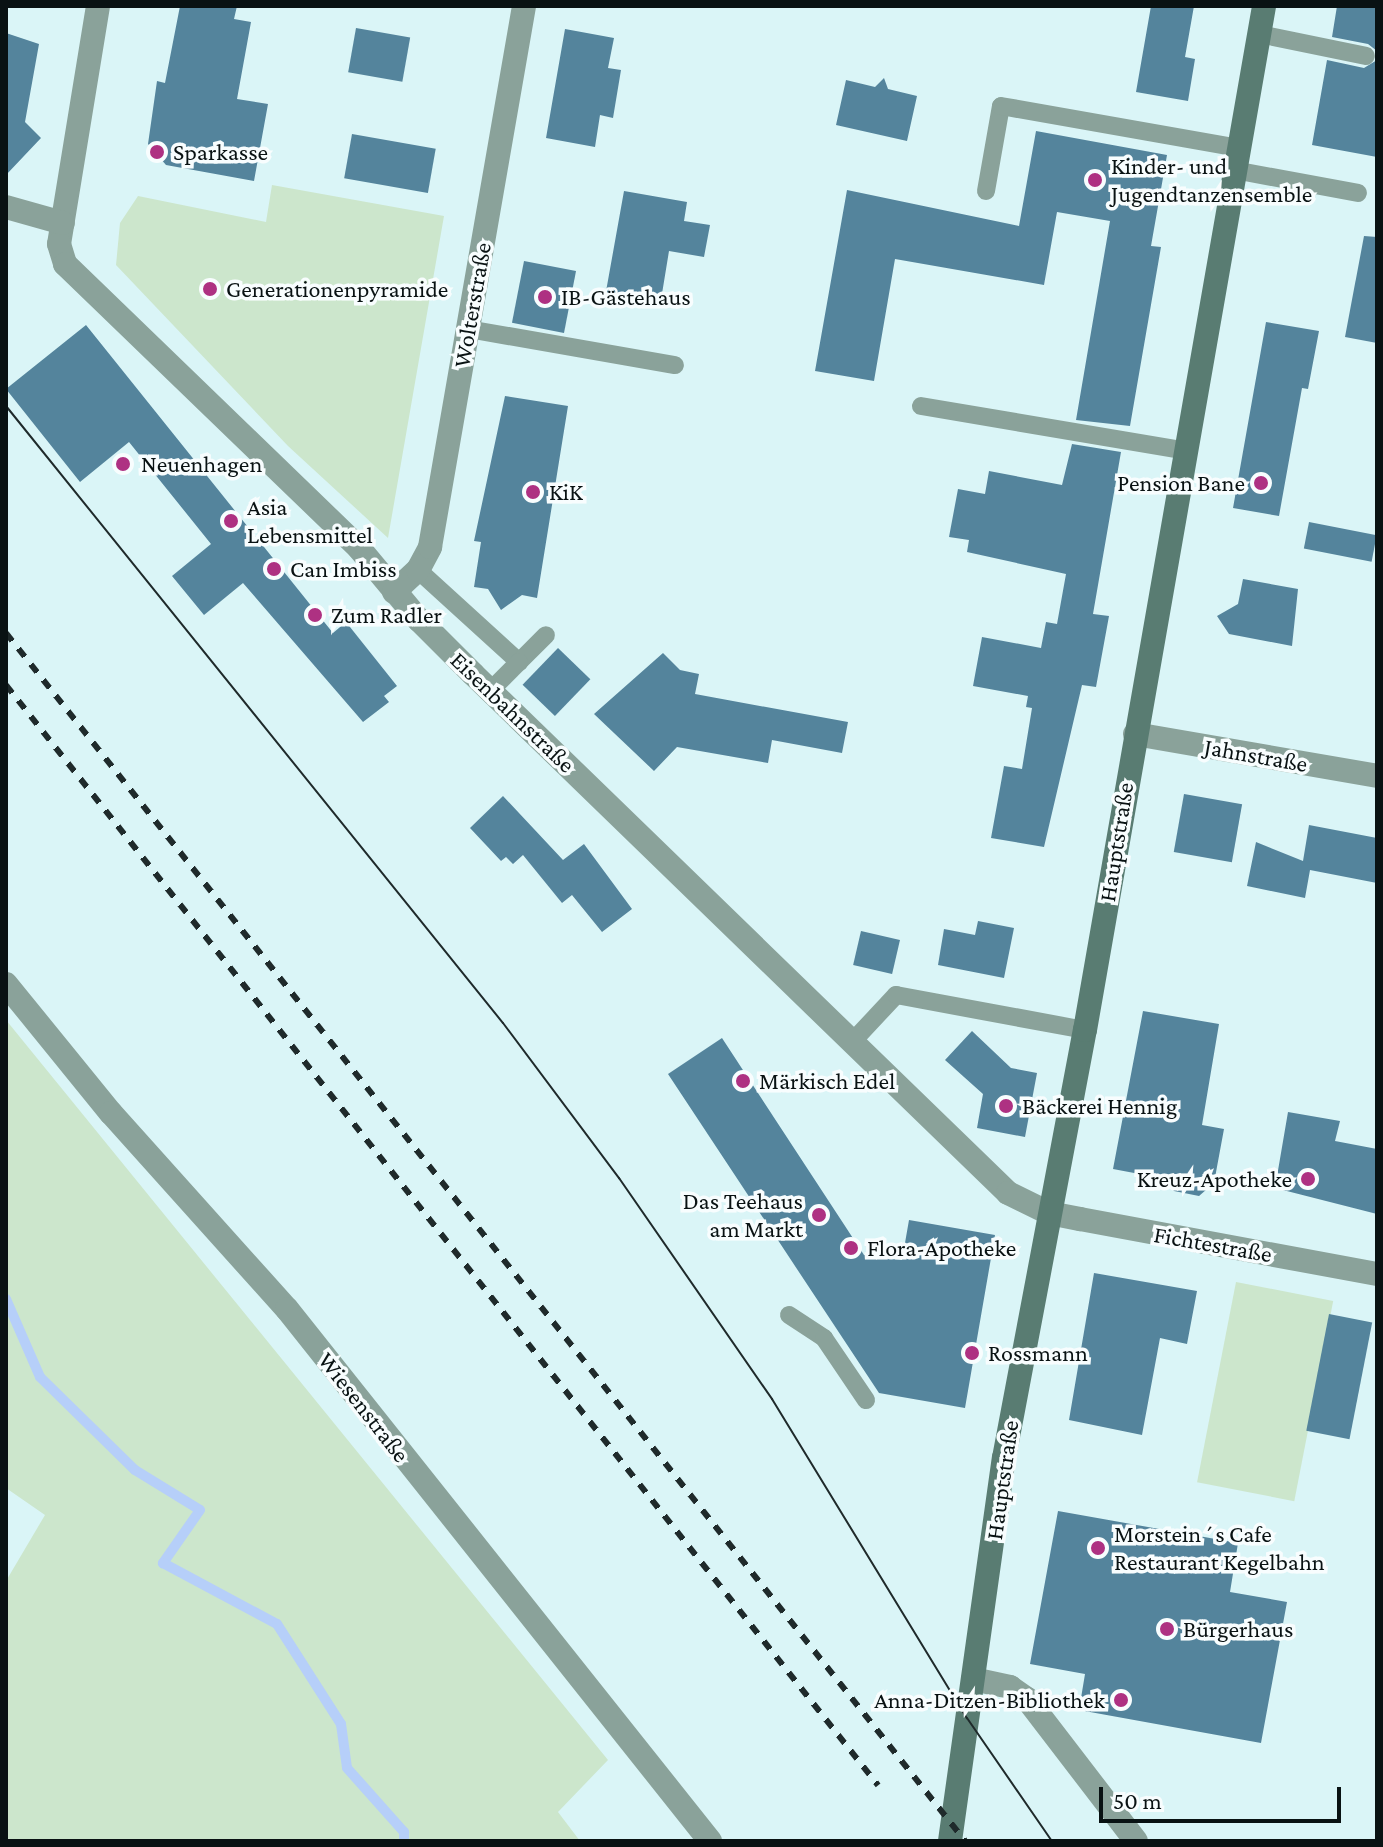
<!DOCTYPE html>
<html>
<head>
<meta charset="utf-8">
<style>
  body { margin:0 }
  #map { position:relative; width:1383px; height:1847px; overflow:hidden; background:#daf5f7; font-family:"Crimson Pro",serif }
  div>[style] { position:absolute }
  [style*='--x'] { left:calc(var(--x)*1px); top:calc(var(--y)*1px); width:calc(var(--w)*1px); rotate:calc(var(--a)*1deg) }
  .green>* { inset:0; background:#cce6cc; transform-origin:0 0 }
  .stream>* { height:10px; margin:-5px; padding:0 5px; transform-origin:5px; border-radius:5px; background:#b6cff9 }
  .building>* { inset:0; background:#54849c; transform-origin:0 0 }
  .lane>* { height:18px; margin:-9px; padding:0 9px; transform-origin:9px; border-radius:9px; background:#8aa29a }
  .street>* { height:24px; margin:-12px; padding:0 12px; transform-origin:12px; border-radius:12px; background:#8aa29a }
  .secondary>* { height:24px; margin:-12px; padding:0 12px; transform-origin:12px; border-radius:12px; background:#597c72 }
  .tram>* { height:2px; margin:-1px; padding:0 1px; transform-origin:1px; border-radius:1px; background:#1f2a2b }
  .rail>* { height:6px; margin-top:-3px; transform-origin:0; background:repeating-linear-gradient(90deg,#1f2a2b 0 10px,transparent 0 20px) }
  .dots>* { width:22px; height:22px; translate:-50% -50%; box-sizing:border-box; border:4px solid #f8fdfe; border-radius:50% }
  span { translate:-50% -50%; white-space:nowrap; text-align:center; line-height:1.15; -webkit-text-stroke:7px #f8fdfe; paint-order:stroke }
  .poi-label { font-size:24px; color:#091213 }
  .left { translate:0 -50%; text-align:left }
  .right { translate:-100% -50%; text-align:right }
  .street-label { font-size:24px; color:#091213 }
  .frame { position:absolute; inset:0; border:8px solid #091213; pointer-events:none }
  .scale { position:absolute; left:1099px; top:1787px; width:242px; height:36px; box-sizing:border-box; border:4px solid #091213; border-top:0; padding-left:10px; font-size:24px; line-height:28px; white-space:nowrap; color:#091213; -webkit-text-stroke:6px #f8fdfe; paint-order:stroke }
</style>
</head>
<body>
<div id="map">
  <div class="green">
    <div style="clip-path:polygon(272px 185px,444px 216px,388px 538px,288px 446px,116px 265px,120px 223px,138px 196px,266px 222px)"></div>
    <div style="clip-path:polygon(6px 1020px,608px 1760px,558px 1812px,580px 1841px,6px 1841px,6px 1581px,45px 1515px,6px 1488px)"></div>
    <div style="left:1236px;top:1282px;width:99px;height:204px;rotate:11deg"></div>
  </div>
  <div class="stream">
    <div style="--x:6;--y:1299;--w:85;--a:66.4"></div>
    <div style="--x:40;--y:1377;--w:133;--a:44.4"></div>
    <div style="--x:135;--y:1470;--w:76;--a:31.6"></div>
    <div style="--x:200;--y:1510;--w:65;--a:124.9"></div>
    <div style="--x:163;--y:1563;--w:129;--a:28.2"></div>
    <div style="--x:277;--y:1624;--w:119;--a:57.4"></div>
    <div style="--x:341;--y:1724;--w:44;--a:82.2"></div>
    <div style="--x:347;--y:1768;--w:86;--a:48.3"></div>
    <div style="--x:404;--y:1832;--w:9;--a:90"></div>
  </div>
  <div class="building">
    <div style="clip-path:polygon(180px 6px,237px 6px,234px 19px,251px 22px,237px 99px,268px 104px,254px 181px,166px 165px,148px 144px,157px 81px,165px 83px)"></div>
    <div style="clip-path:polygon(1151px 6px,1194px 6px,1185px 57px,1195px 59px,1188px 101px,1136px 92px)"></div>
    <div style="clip-path:polygon(1337px 6px,1377px 6px,1377px 51px,1368px 44px,1332px 37px)"></div>
    <div style="left:356px;top:28px;width:55px;height:45px;rotate:10deg"></div>
    <div style="clip-path:polygon(565px 29px,614px 38px,608px 68px,621px 70px,613px 118px,600px 115px,595px 147px,546px 138px)"></div>
    <div style="clip-path:polygon(6px 33px,39px 44px,25px 122px,41px 138px,6px 175px)"></div>
    <div style="clip-path:polygon(1327px 60px,1364px 68px,1377px 60px,1377px 157px,1312px 145px)"></div>
    <div style="clip-path:polygon(884px 78px,888px 89px,917px 96px,907px 141px,836px 125px,846px 80px,875px 87px)"></div>
    <div style="clip-path:polygon(1036px 131px,1167px 155px,1151px 246px,1161px 247px,1130px 426px,1076px 420px,1110px 221px,1057px 212px,1044px 285px,895px 259px,874px 381px,815px 371px,847px 190px,1019px 226px)"></div>
    <div style="left:352px;top:134px;width:85px;height:45px;rotate:10deg"></div>
    <div style="clip-path:polygon(624px 191px,687px 202px,684px 221px,710px 225px,704px 257px,669px 251px,660px 306px,605px 297px)"></div>
    <div style="clip-path:polygon(1364px 236px,1377px 237px,1377px 343px,1345px 337px)"></div>
    <div style="left:524px;top:261px;width:53px;height:63px;rotate:11deg"></div>
    <div style="clip-path:polygon(1266px 322px,1319px 331px,1308px 389px,1302px 388px,1279px 516px,1233px 508px)"></div>
    <div style="clip-path:polygon(86px 325px,333px 633px,346px 622px,397px 686px,384px 696px,389px 702px,363px 722px,243px 583px,204px 615px,172px 576px,211px 544px,129px 442px,80px 482px,6px 389px)"></div>
    <div style="clip-path:polygon(505px 396px,568px 406px,537px 598px,522px 595px,501px 610px,488px 589px,474px 587px,481px 542px,474px 541px)"></div>
    <div style="clip-path:polygon(1072px 444px,1121px 452px,1093px 614px,1109px 616px,1096px 687px,1082px 685px,1044px 847px,991px 838px,1004px 766px,1022px 769px,1032px 708px,1026px 707px,1028px 696px,973px 686px,982px 637px,1041px 648px,1046px 622px,1057px 624px,1066px 574px,967px 552px,969px 540px,949px 537px,958px 489px,985px 494px,989px 471px,1062px 485px)"></div>
    <div style="left:1309px;top:522px;width:69px;height:27px;rotate:11deg"></div>
    <div style="clip-path:polygon(1243px 579px,1298px 589px,1292px 646px,1229px 634px,1217px 616px,1238px 604px)"></div>
    <div style="left:558px;top:648px;width:45px;height:51px;rotate:44deg"></div>
    <div style="clip-path:polygon(663px 653px,680px 670px,699px 674px,695px 694px,848px 722px,842px 753px,772px 740px,768px 763px,677px 747px,654px 771px,594px 714px)"></div>
    <div style="left:1184px;top:794px;width:59px;height:59px;rotate:10deg"></div>
    <div style="clip-path:polygon(503px 796px,563px 860px,584px 844px,632px 909px,602px 932px,572px 895px,562px 903px,523px 855px,513px 864px,506px 857px,501px 861px,470px 828px)"></div>
    <div style="clip-path:polygon(1309px 825px,1377px 838px,1377px 883px,1310px 870px,1305px 898px,1247px 886px,1256px 842px,1303px 861px)"></div>
    <div style="clip-path:polygon(978px 921px,1014px 928px,1004px 978px,938px 965px,944px 929px,975px 935px)"></div>
    <div style="left:861px;top:931px;width:40px;height:35px;rotate:13deg"></div>
    <div style="clip-path:polygon(1143px 1011px,1219px 1024px,1202px 1125px,1224px 1129px,1214px 1183px,1199px 1196px,1174px 1191px,1166px 1179px,1113px 1169px)"></div>
    <div style="clip-path:polygon(972px 1031px,1011px 1068px,1037px 1073px,1025px 1137px,977px 1128px,983px 1094px,945px 1060px)"></div>
    <div style="clip-path:polygon(722px 1038px,864px 1255px,902px 1260px,909px 1220px,995px 1235px,965px 1408px,879px 1393px,668px 1074px)"></div>
    <div style="clip-path:polygon(1288px 1112px,1340px 1121px,1335px 1141px,1377px 1149px,1377px 1214px,1275px 1188px)"></div>
    <div style="clip-path:polygon(1094px 1273px,1197px 1291px,1187px 1344px,1160px 1338px,1142px 1435px,1069px 1420px)"></div>
    <div style="left:1329px;top:1314px;width:44px;height:119px;rotate:11deg"></div>
    <div style="clip-path:polygon(1058px 1511px,1238px 1543px,1230px 1592px,1287px 1602px,1261px 1743px,1079px 1710px,1085px 1674px,1030px 1664px)"></div>
  </div>
  <div class="lane">
    <div style="--x:1259;--y:34;--w:109;--a:11.6"></div>
    <div style="--x:1234;--y:170;--w:126;--a:10.5"></div>
    <div style="--x:986;--y:191;--w:86;--a:-80"></div>
    <div style="--x:1001;--y:106;--w:241;--a:10"></div>
    <div style="--x:468;--y:329;--w:210;--a:9.9"></div>
    <div style="--x:921;--y:406;--w:265;--a:9.6"></div>
    <div style="--x:418;--y:570;--w:137;--a:42.3"></div>
    <div style="--x:519;--y:662;--w:38;--a:-45"></div>
    <div style="--x:490;--y:691;--w:41;--a:-45"></div>
    <div style="--x:853;--y:1041;--w:63;--a:-46.9"></div>
    <div style="--x:896;--y:995;--w:192;--a:10.5"></div>
    <div style="--x:789;--y:1315;--w:42;--a:33.3"></div>
    <div style="--x:824;--y:1338;--w:75;--a:55.9"></div>
  </div>
  <div class="street">
    <div style="--x:98;--y:6;--w:241;--a:99.3"></div>
    <div style="--x:59;--y:244;--w:21;--a:73"></div>
    <div style="--x:65;--y:264;--w:409;--a:44"></div>
    <div style="--x:359;--y:548;--w:94;--a:50.2"></div>
    <div style="--x:419;--y:620;--w:76;--a:45"></div>
    <div style="--x:473;--y:674;--w:745;--a:44.13"></div>
    <div style="--x:1008;--y:1193;--w:46;--a:26"></div>
    <div style="--x:1049;--y:1213;--w:32;--a:11"></div>
    <div style="--x:1080;--y:1219;--w:302;--a:10.5"></div>
    <div style="--x:6;--y:207;--w:59;--a:15.7"></div>
    <div style="--x:394;--y:592;--w:33;--a:-43"></div>
    <div style="--x:418;--y:570;--w:26;--a:-62"></div>
    <div style="--x:430;--y:547;--w:549;--a:-80.14"></div>
    <div style="--x:1135;--y:734;--w:246;--a:9.8"></div>
    <div style="--x:6;--y:984;--w:166;--a:50.9"></div>
    <div style="--x:111;--y:1113;--w:263;--a:48.1"></div>
    <div style="--x:287;--y:1309;--w:680;--a:51.51"></div>
    <div style="--x:973;--y:1679;--w:38;--a:12"></div>
    <div style="--x:1010;--y:1687;--w:21;--a:35"></div>
    <div style="--x:1027;--y:1699;--w:179;--a:52.5"></div>
  </div>
  <div class="secondary">
    <div style="--x:950;--y:1841;--w:387;--a:-82"></div>
    <div style="--x:1004;--y:1458;--w:436;--a:-79.3"></div>
    <div style="--x:1085;--y:1030;--w:1040;--a:-80.08"></div>
  </div>
  <div class="tram">
    <div style="--x:6;--y:406;--w:792;--a:51.15"></div>
    <div style="--x:503;--y:1023;--w:194;--a:53.2"></div>
    <div style="--x:619;--y:1178;--w:269;--a:55.3"></div>
    <div style="--x:772;--y:1399;--w:374;--a:58.6"></div>
    <div style="--x:967;--y:1718;--w:150;--a:55.4"></div>
  </div>
  <div class="rail">
    <div style="--x:6;--y:633;--w:1542;--a:51.55"></div>
    <div style="--x:6;--y:685;--w:1404;--a:51.6"></div>
  </div>
  <div class="dots">
    <div style="left:157px;top:152px;background:#ae3182"></div>
    <div style="left:1095px;top:180px;background:#ae3182"></div>
    <div style="left:210px;top:289px;background:#ae3182"></div>
    <div style="left:545px;top:297px;background:#ae3182"></div>
    <div style="left:123px;top:464px;background:#ae3182"></div>
    <div style="left:1261px;top:483px;background:#ae3182"></div>
    <div style="left:533px;top:492px;background:#ae3182"></div>
    <div style="left:231px;top:521px;background:#ae3182"></div>
    <div style="left:274px;top:569px;background:#ae3182"></div>
    <div style="left:315px;top:615px;background:#ae3182"></div>
    <div style="left:743px;top:1081px;background:#ae3182"></div>
    <div style="left:1006px;top:1106px;background:#ae3182"></div>
    <div style="left:1308px;top:1179px;background:#ae3182"></div>
    <div style="left:819px;top:1215px;background:#ae3182"></div>
    <div style="left:851px;top:1248px;background:#ae3182"></div>
    <div style="left:972px;top:1353px;background:#ae3182"></div>
    <div style="left:1098px;top:1548px;background:#ae3182"></div>
    <div style="left:1167px;top:1629px;background:#ae3182"></div>
    <div style="left:1121px;top:1700px;background:#ae3182"></div>
  </div>
  <div class="poi-label">
    <span class="left" style="left:173px;top:152px">Sparkasse</span>
    <span class="left" style="left:1111px;top:180px">Kinder- und<br>Jugendtanzensemble</span>
    <span class="left" style="left:226px;top:289px">Generationenpyramide</span>
    <span class="left" style="left:561px;top:297px">IB-Gästehaus</span>
    <span class="left" style="left:141px;top:464px">Neuenhagen</span>
    <span class="right" style="left:1245px;top:483px">Pension Bane</span>
    <span class="left" style="left:549px;top:492px">KiK</span>
    <span class="left" style="left:247px;top:521px">Asia<br>Lebensmittel</span>
    <span class="left" style="left:290px;top:569px">Can Imbiss</span>
    <span class="left" style="left:331px;top:615px">Zum Radler</span>
    <span class="left" style="left:759px;top:1081px">Märkisch Edel</span>
    <span class="left" style="left:1022px;top:1106px">Bäckerei Hennig</span>
    <span class="right" style="left:1292px;top:1179px">Kreuz-Apotheke</span>
    <span class="right" style="left:803px;top:1215px">Das Teehaus<br>am Markt</span>
    <span class="left" style="left:867px;top:1248px">Flora-Apotheke</span>
    <span class="left" style="left:988px;top:1353px">Rossmann</span>
    <span class="left" style="left:1114px;top:1548px">Morstein´s Cafe<br>Restaurant Kegelbahn</span>
    <span class="left" style="left:1183px;top:1629px">Bürgerhaus</span>
    <span class="right" style="left:1105px;top:1700px">Anna-Ditzen-Bibliothek</span>
  </div>
  <div class="street-label">
    <span style="left:472px;top:305px;rotate:-80deg">Wolterstraße</span>
    <span style="left:513px;top:712px;rotate:44deg">Eisenbahnstraße</span>
    <span style="left:1256px;top:755px;rotate:10deg">Jahnstraße</span>
    <span style="left:1116px;top:842px;rotate:-81deg">Hauptstraße</span>
    <span style="left:1213px;top:1244px;rotate:10deg">Fichtestraße</span>
    <span style="left:364px;top:1407px;rotate:52deg">Wiesenstraße</span>
    <span style="left:1002px;top:1480px;rotate:-82deg">Hauptstraße</span>
  </div>
  <div class="frame"></div>
  <div class="scale">50 m</div>
</div>
</body>
</html>
